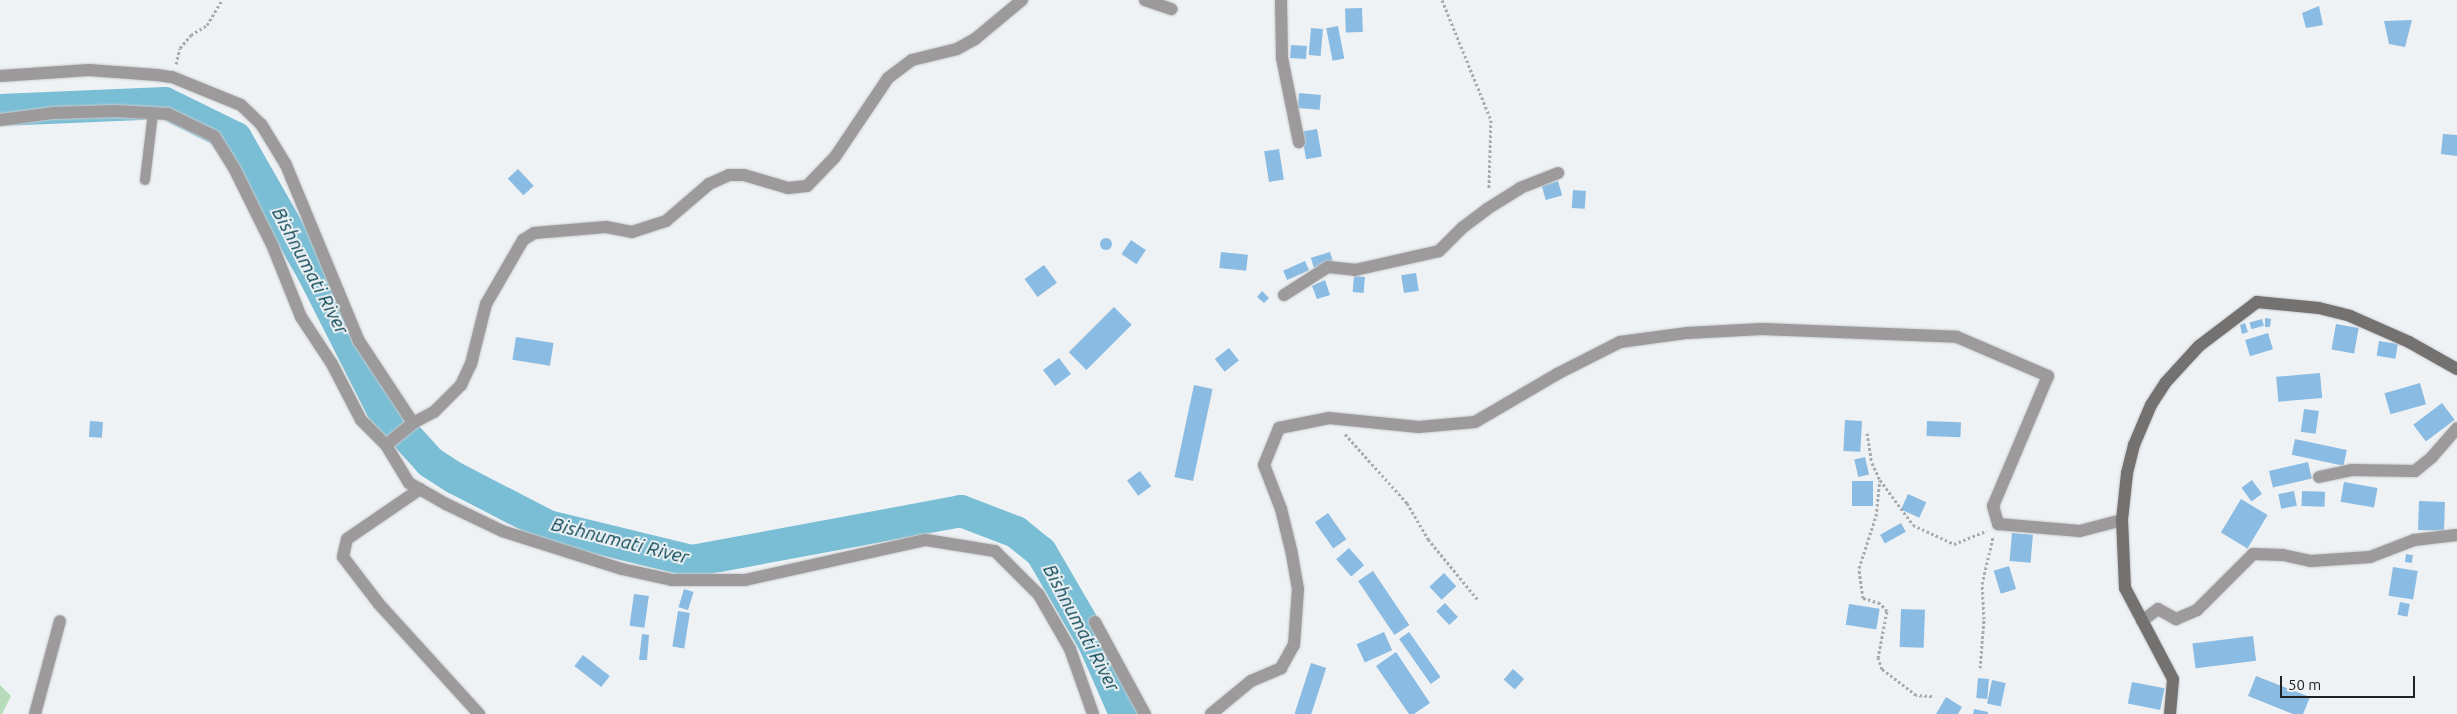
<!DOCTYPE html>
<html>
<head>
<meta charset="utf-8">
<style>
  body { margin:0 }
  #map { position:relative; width:2457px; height:714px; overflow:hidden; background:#eff2f5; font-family:Ubuntu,sans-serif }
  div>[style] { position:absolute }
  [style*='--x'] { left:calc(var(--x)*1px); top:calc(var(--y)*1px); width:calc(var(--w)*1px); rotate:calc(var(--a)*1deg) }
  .green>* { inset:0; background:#b6dcba }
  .river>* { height:32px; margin:-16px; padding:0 16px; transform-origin:16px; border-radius:16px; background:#79bed5 }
  .building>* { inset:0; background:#8abbe2; transform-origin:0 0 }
  .round { border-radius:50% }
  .path>* { height:3px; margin-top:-1.5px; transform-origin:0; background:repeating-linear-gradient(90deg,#a8aaac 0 2.5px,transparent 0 5px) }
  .roads { filter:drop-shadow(0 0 1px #cacccf) drop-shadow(0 0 1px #cacccf) }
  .lane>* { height:10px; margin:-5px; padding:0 5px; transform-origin:5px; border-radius:5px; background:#9c9a9b }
  .street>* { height:12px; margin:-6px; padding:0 6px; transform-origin:6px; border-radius:6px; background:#9c9a9b }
  .secondary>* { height:12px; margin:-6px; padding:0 6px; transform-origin:6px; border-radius:6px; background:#747171 }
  span { translate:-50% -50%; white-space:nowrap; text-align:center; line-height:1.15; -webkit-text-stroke:4px #eff2f5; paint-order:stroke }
  .water-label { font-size:19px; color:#004050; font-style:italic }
  .scale { position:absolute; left:2280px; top:676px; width:135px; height:22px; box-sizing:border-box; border:2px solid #202122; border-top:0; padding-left:6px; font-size:15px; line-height:18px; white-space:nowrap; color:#202122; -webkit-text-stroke:4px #eff2f5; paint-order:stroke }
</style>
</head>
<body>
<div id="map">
  <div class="green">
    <div style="clip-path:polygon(0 685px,11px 696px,2px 714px,0 714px)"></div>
  </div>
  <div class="river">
    <div style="--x:0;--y:110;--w:165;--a:-2.4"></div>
    <div style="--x:165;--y:103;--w:79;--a:26.2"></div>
    <div style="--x:236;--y:138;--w:153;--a:60.3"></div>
    <div style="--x:312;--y:271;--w:155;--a:63.1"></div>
    <div style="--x:382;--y:409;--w:72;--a:47.8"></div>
    <div style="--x:430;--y:462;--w:30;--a:33"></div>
    <div style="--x:455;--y:478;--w:105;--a:27.3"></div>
    <div style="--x:548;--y:526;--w:148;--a:13.7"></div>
    <div style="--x:692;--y:561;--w:274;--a:-10.5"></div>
    <div style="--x:961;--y:511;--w:59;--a:20.9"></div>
    <div style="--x:1016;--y:532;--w:32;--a:39"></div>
    <div style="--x:1041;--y:552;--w:105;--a:59.8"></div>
    <div style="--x:1094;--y:643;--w:77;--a:66.4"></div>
  </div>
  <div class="building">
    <div style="clip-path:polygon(2319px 6px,2323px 25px,2306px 28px,2302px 13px)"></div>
    <div style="left:1362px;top:8px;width:24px;height:17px;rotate:88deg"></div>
    <div style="clip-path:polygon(2412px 20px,2405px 47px,2389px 44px,2384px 21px)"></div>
    <div style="left:1338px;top:26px;width:33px;height:12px;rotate:79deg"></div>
    <div style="left:1311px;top:28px;width:12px;height:27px;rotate:5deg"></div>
    <div style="left:1291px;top:45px;width:16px;height:13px;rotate:4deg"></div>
    <div style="left:1299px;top:93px;width:22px;height:15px;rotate:5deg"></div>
    <div style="left:1317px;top:129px;width:28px;height:16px;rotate:80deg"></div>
    <div style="clip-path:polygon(2443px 134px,2457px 135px,2457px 156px,2441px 154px)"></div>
    <div style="left:1279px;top:149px;width:31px;height:15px;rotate:81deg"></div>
    <div style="left:518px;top:169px;width:23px;height:14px;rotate:47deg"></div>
    <div style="left:1558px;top:181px;width:15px;height:17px;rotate:74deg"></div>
    <div style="left:1573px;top:190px;width:13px;height:18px;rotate:4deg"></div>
    <div class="round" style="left:1100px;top:238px;width:12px;height:12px"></div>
    <div style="left:1131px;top:240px;width:18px;height:17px;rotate:34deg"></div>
    <div style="left:1221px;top:252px;width:27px;height:16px;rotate:6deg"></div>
    <div style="left:1330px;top:252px;width:10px;height:20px;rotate:73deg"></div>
    <div style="left:1305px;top:261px;width:10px;height:24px;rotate:66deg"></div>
    <div style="left:1044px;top:265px;width:22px;height:24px;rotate:54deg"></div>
    <div style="left:1416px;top:273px;width:18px;height:15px;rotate:81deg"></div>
    <div style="left:1354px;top:276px;width:11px;height:16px;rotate:5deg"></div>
    <div style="clip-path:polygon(1325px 280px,1330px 295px,1317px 299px,1312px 286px)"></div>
    <div style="clip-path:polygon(1262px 291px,1269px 298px,1264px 303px,1257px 297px)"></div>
    <div style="left:1114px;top:307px;width:25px;height:64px;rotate:45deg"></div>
    <div style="clip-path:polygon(2265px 318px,2271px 319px,2270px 327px,2265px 327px)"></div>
    <div style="left:2262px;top:319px;width:7px;height:13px;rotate:74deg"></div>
    <div style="clip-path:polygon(2245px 323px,2248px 332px,2242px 334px,2240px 325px)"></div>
    <div style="left:2336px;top:324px;width:23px;height:26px;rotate:10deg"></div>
    <div style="left:2268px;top:333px;width:17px;height:24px;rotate:73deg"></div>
    <div style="left:516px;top:337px;width:38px;height:23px;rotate:9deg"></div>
    <div style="left:2379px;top:341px;width:19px;height:15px;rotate:9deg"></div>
    <div style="left:1229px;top:348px;width:16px;height:18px;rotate:52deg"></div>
    <div style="left:1059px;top:358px;width:20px;height:20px;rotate:53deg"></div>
    <div style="left:2320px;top:373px;width:25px;height:44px;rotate:85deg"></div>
    <div style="left:2420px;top:383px;width:22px;height:37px;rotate:74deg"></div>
    <div style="left:1194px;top:385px;width:19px;height:94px;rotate:12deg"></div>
    <div style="left:2442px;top:403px;width:21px;height:36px;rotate:53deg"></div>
    <div style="left:2304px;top:409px;width:15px;height:23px;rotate:8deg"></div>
    <div style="left:1845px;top:420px;width:17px;height:31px;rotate:3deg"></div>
    <div style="left:90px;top:421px;width:13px;height:16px;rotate:4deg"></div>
    <div style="left:1927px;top:421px;width:34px;height:15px;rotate:2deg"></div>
    <div style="left:2295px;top:439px;width:53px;height:16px;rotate:12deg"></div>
    <div style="left:1865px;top:457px;width:18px;height:11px;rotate:77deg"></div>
    <div style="left:2308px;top:462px;width:17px;height:40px;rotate:77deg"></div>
    <div style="left:1140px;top:471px;width:19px;height:16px;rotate:54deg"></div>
    <div style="left:2252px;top:480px;width:17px;height:13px;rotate:54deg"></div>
    <div style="left:1852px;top:481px;width:21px;height:25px"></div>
    <div style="left:2344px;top:482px;width:34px;height:20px;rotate:10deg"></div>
    <div style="left:2294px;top:491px;width:15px;height:16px;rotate:79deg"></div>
    <div style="left:2302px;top:491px;width:23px;height:15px;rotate:2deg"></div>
    <div style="left:1908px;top:494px;width:20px;height:17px;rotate:24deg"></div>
    <div style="left:2241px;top:499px;width:31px;height:39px;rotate:31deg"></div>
    <div style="left:2419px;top:501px;width:26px;height:29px;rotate:2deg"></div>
    <div style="left:1328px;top:513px;width:32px;height:16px;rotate:55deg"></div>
    <div style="left:1901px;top:523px;width:10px;height:24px;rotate:61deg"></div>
    <div style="left:2012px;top:533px;width:21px;height:28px;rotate:5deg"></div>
    <div style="left:1349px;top:548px;width:23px;height:17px;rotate:49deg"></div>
    <div style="left:2406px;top:554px;width:7px;height:8px;rotate:8deg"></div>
    <div style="left:2009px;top:566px;width:24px;height:16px;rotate:73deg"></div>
    <div style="left:2393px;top:567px;width:25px;height:29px;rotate:9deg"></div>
    <div style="left:1373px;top:571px;width:65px;height:18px;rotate:56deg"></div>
    <div style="left:1444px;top:573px;width:18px;height:20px;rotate:47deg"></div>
    <div style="left:684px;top:589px;width:10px;height:19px;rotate:17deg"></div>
    <div style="left:634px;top:594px;width:15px;height:32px;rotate:8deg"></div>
    <div style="left:2400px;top:602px;width:10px;height:13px;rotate:11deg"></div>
    <div style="left:1445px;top:603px;width:19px;height:12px;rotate:47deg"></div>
    <div style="left:1849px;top:604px;width:31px;height:21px;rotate:9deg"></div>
    <div style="left:1901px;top:609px;width:24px;height:38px;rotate:2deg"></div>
    <div style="left:678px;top:611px;width:12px;height:36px;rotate:9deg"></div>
    <div style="left:1384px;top:632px;width:20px;height:30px;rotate:66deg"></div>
    <div style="left:1409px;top:632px;width:55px;height:12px;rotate:55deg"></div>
    <div style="clip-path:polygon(642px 634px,649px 635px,647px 660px,639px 660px)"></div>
    <div style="left:2253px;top:636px;width:25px;height:61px;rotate:83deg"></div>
    <div style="clip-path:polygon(1396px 652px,1430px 703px,1414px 714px,1409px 714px,1376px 666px)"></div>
    <div style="left:583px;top:655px;width:34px;height:14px;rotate:38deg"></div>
    <div style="left:1311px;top:663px;width:16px;height:53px;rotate:18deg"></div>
    <div style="left:1513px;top:669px;width:15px;height:14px;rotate:42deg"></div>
    <div style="clip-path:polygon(2256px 676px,2310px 697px,2303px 714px,2293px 714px,2248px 696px)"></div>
    <div style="left:1978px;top:678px;width:11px;height:20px;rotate:5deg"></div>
    <div style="left:1992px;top:680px;width:14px;height:24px;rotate:12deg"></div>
    <div style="left:2132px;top:682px;width:33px;height:22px;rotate:11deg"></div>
    <div style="clip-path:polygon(1946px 697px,1962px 707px,1958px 714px,1936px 714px)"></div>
    <div style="clip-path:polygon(1974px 709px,1988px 712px,1988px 714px,1973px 714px)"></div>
  </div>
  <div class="path">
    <div style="--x:1442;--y:0;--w:130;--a:67.8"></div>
    <div style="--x:1491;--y:120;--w:69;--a:91.7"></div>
    <div style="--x:176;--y:64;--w:16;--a:-76"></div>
    <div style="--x:180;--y:48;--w:17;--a:-50"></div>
    <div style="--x:191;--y:35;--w:19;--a:-32"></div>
    <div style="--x:207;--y:25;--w:29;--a:-59"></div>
    <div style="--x:1867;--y:433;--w:30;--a:81"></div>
    <div style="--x:1872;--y:463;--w:19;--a:65"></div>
    <div style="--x:1345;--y:434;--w:93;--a:48.1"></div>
    <div style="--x:1407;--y:503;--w:42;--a:59.7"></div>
    <div style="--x:1428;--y:539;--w:80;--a:50.6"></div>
    <div style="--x:1980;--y:668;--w:49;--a:-85.3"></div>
    <div style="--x:1984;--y:619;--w:35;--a:-93"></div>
    <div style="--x:1982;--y:584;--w:48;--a:-76.8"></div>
    <div style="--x:1932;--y:696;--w:16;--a:-176"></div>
    <div style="--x:1916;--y:695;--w:43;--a:-142.6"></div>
    <div style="--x:1882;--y:669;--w:12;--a:-110"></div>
    <div style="--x:1878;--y:658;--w:48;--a:-79.2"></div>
    <div style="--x:1887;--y:611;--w:11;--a:-131"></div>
    <div style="--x:1880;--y:603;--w:18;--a:-164"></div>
    <div style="--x:1863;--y:598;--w:30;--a:-98"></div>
    <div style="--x:1859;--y:568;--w:55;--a:-71.9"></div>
    <div style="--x:1876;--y:516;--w:36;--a:-84"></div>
    <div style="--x:1880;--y:480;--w:56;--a:53.7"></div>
    <div style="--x:1913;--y:525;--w:45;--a:24.9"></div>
    <div style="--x:1954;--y:544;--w:35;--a:-22"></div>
  </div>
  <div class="roads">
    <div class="lane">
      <div style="--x:145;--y:180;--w:67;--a:-83.2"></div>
    </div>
    <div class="street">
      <div style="--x:1145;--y:0;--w:28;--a:19"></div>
      <div style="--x:1281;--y:0;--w:58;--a:89"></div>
      <div style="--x:1282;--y:58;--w:86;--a:78.6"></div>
      <div style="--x:0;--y:76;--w:89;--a:-3.9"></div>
      <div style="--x:89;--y:70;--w:68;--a:4.2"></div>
      <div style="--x:157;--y:75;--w:15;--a:8"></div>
      <div style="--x:172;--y:77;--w:74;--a:22.1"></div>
      <div style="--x:241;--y:105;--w:28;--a:44"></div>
      <div style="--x:261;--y:124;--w:48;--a:58.6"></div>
      <div style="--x:286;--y:165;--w:191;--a:67.5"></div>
      <div style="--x:359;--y:341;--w:98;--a:56.6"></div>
      <div style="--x:413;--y:423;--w:24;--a:-28"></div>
      <div style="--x:434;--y:412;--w:38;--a:-45"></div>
      <div style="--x:461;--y:385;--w:23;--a:-65"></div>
      <div style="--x:471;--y:364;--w:62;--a:-76"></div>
      <div style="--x:486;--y:304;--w:74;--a:-60"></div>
      <div style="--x:523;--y:240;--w:13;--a:-32"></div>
      <div style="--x:534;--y:233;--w:72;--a:-4.8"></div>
      <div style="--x:606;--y:227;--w:26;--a:11"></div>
      <div style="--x:632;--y:232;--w:36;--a:-18"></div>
      <div style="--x:666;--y:221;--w:57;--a:-40.7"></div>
      <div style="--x:709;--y:184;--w:22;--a:-24"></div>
      <div style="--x:729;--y:175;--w:15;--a:0"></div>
      <div style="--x:744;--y:175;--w:46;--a:16.5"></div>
      <div style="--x:788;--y:188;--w:19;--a:-6"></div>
      <div style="--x:807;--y:186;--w:40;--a:-46"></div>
      <div style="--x:835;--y:157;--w:95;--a:-56.1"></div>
      <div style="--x:888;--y:78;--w:30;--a:-37"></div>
      <div style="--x:912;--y:60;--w:46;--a:-13.7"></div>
      <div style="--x:957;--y:49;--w:21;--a:-29"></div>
      <div style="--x:975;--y:39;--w:61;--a:-39.7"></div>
      <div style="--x:0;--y:120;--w:53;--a:-7.5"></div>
      <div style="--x:53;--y:113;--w:62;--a:-1.8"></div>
      <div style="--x:115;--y:111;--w:53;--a:3.2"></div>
      <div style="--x:168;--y:114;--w:51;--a:25.6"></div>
      <div style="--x:214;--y:136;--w:38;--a:58"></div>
      <div style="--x:234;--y:168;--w:88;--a:63.7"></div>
      <div style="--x:273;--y:247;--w:75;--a:68.2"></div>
      <div style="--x:301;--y:317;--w:56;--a:56.6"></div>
      <div style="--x:332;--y:364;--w:63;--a:62.6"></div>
      <div style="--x:361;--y:420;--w:35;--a:45"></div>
      <div style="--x:386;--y:445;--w:44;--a:58.8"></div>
      <div style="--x:409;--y:483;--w:43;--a:29.6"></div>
      <div style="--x:446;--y:504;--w:62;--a:25.7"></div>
      <div style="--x:502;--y:531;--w:126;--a:17.6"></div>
      <div style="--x:622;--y:569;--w:51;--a:12.4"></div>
      <div style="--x:672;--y:580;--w:73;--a:0"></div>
      <div style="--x:745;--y:580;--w:185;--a:-12.5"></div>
      <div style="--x:926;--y:540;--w:70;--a:9.1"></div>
      <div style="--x:995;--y:551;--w:62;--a:45"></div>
      <div style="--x:1039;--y:595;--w:62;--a:60.1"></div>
      <div style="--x:1070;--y:649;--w:69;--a:70.5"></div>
      <div style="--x:1284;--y:295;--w:52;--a:-32.5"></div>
      <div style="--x:1328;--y:267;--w:27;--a:6"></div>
      <div style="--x:1355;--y:270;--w:86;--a:-12.7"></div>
      <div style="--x:1439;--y:251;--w:33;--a:-45"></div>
      <div style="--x:1462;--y:228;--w:31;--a:-37"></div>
      <div style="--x:1487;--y:209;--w:39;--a:-32"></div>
      <div style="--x:1520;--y:188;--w:41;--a:-21.5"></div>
      <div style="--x:386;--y:445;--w:35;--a:-39"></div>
      <div style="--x:2319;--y:477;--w:33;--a:-12"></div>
      <div style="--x:2351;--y:470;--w:64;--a:0.9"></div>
      <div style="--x:2415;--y:471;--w:22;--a:-39"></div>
      <div style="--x:2432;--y:457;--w:38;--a:-49"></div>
      <div style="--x:420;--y:489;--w:88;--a:145.6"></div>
      <div style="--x:347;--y:539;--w:18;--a:103"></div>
      <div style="--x:343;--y:557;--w:59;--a:52.5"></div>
      <div style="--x:379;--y:604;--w:149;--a:47.7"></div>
      <div style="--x:2142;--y:621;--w:20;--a:-37"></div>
      <div style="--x:2158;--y:609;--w:21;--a:29"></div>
      <div style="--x:2176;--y:619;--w:23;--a:-23"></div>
      <div style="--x:2197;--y:610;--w:79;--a:-45"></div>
      <div style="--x:2253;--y:554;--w:30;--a:2"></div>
      <div style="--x:2283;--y:555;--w:29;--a:12"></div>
      <div style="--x:2311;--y:561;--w:59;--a:-3.9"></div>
      <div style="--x:2370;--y:557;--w:47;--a:-21.1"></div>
      <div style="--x:2414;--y:540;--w:43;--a:-6.6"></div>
      <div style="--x:1095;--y:622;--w:105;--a:61.5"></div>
      <div style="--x:35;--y:714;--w:96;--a:-75"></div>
      <div style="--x:1211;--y:714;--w:52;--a:-39.5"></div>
      <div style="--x:1251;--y:681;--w:33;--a:-23"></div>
      <div style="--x:1281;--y:668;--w:26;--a:-61"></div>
      <div style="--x:1294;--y:645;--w:56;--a:-85.9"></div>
      <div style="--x:1298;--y:589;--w:36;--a:-100"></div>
      <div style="--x:1292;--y:554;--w:46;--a:-103.7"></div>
      <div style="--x:1281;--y:509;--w:47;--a:-111.1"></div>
      <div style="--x:1264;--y:465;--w:40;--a:-68"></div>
      <div style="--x:1279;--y:428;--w:51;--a:-11.3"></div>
      <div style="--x:1329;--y:418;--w:90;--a:5.7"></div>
      <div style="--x:1419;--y:427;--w:56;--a:-5.1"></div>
      <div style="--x:1475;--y:422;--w:95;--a:-30.3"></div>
      <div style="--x:1557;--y:374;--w:71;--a:-26.9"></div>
      <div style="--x:1620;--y:342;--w:68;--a:-7.7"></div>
      <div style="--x:1687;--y:333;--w:75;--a:-3.1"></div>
      <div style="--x:1762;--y:329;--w:195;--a:2.3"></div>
      <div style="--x:1957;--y:337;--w:99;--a:23.2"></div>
      <div style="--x:2048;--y:376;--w:141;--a:112.9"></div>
      <div style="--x:1993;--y:506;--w:19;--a:74"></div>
      <div style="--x:1998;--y:524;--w:82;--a:4.9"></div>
      <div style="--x:2080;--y:531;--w:43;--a:-14.7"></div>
    </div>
    <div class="secondary">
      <div style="--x:2170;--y:714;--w:35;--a:-85"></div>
      <div style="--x:2173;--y:679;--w:103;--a:-117.8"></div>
      <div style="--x:2125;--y:588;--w:68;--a:-92.5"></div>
      <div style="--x:2122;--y:520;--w:47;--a:-83.9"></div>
      <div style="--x:2127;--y:473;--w:29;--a:-76"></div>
      <div style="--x:2134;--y:445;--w:43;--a:-67"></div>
      <div style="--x:2151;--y:405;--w:27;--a:-57"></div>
      <div style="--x:2166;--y:382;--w:49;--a:-47.5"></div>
      <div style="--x:2199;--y:346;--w:73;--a:-37.2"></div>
      <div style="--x:2257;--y:302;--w:62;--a:5.5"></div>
      <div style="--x:2319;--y:308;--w:32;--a:14"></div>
      <div style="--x:2350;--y:316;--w:64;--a:23.8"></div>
      <div style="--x:2409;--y:342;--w:55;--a:29.4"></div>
    </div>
  </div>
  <div class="water-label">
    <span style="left:310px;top:271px;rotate:62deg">Bishnumati River</span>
    <span style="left:620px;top:541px;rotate:14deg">Bishnumati River</span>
    <span style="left:1081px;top:628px;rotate:62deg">Bishnumati River</span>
  </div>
  <div class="scale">50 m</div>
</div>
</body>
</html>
